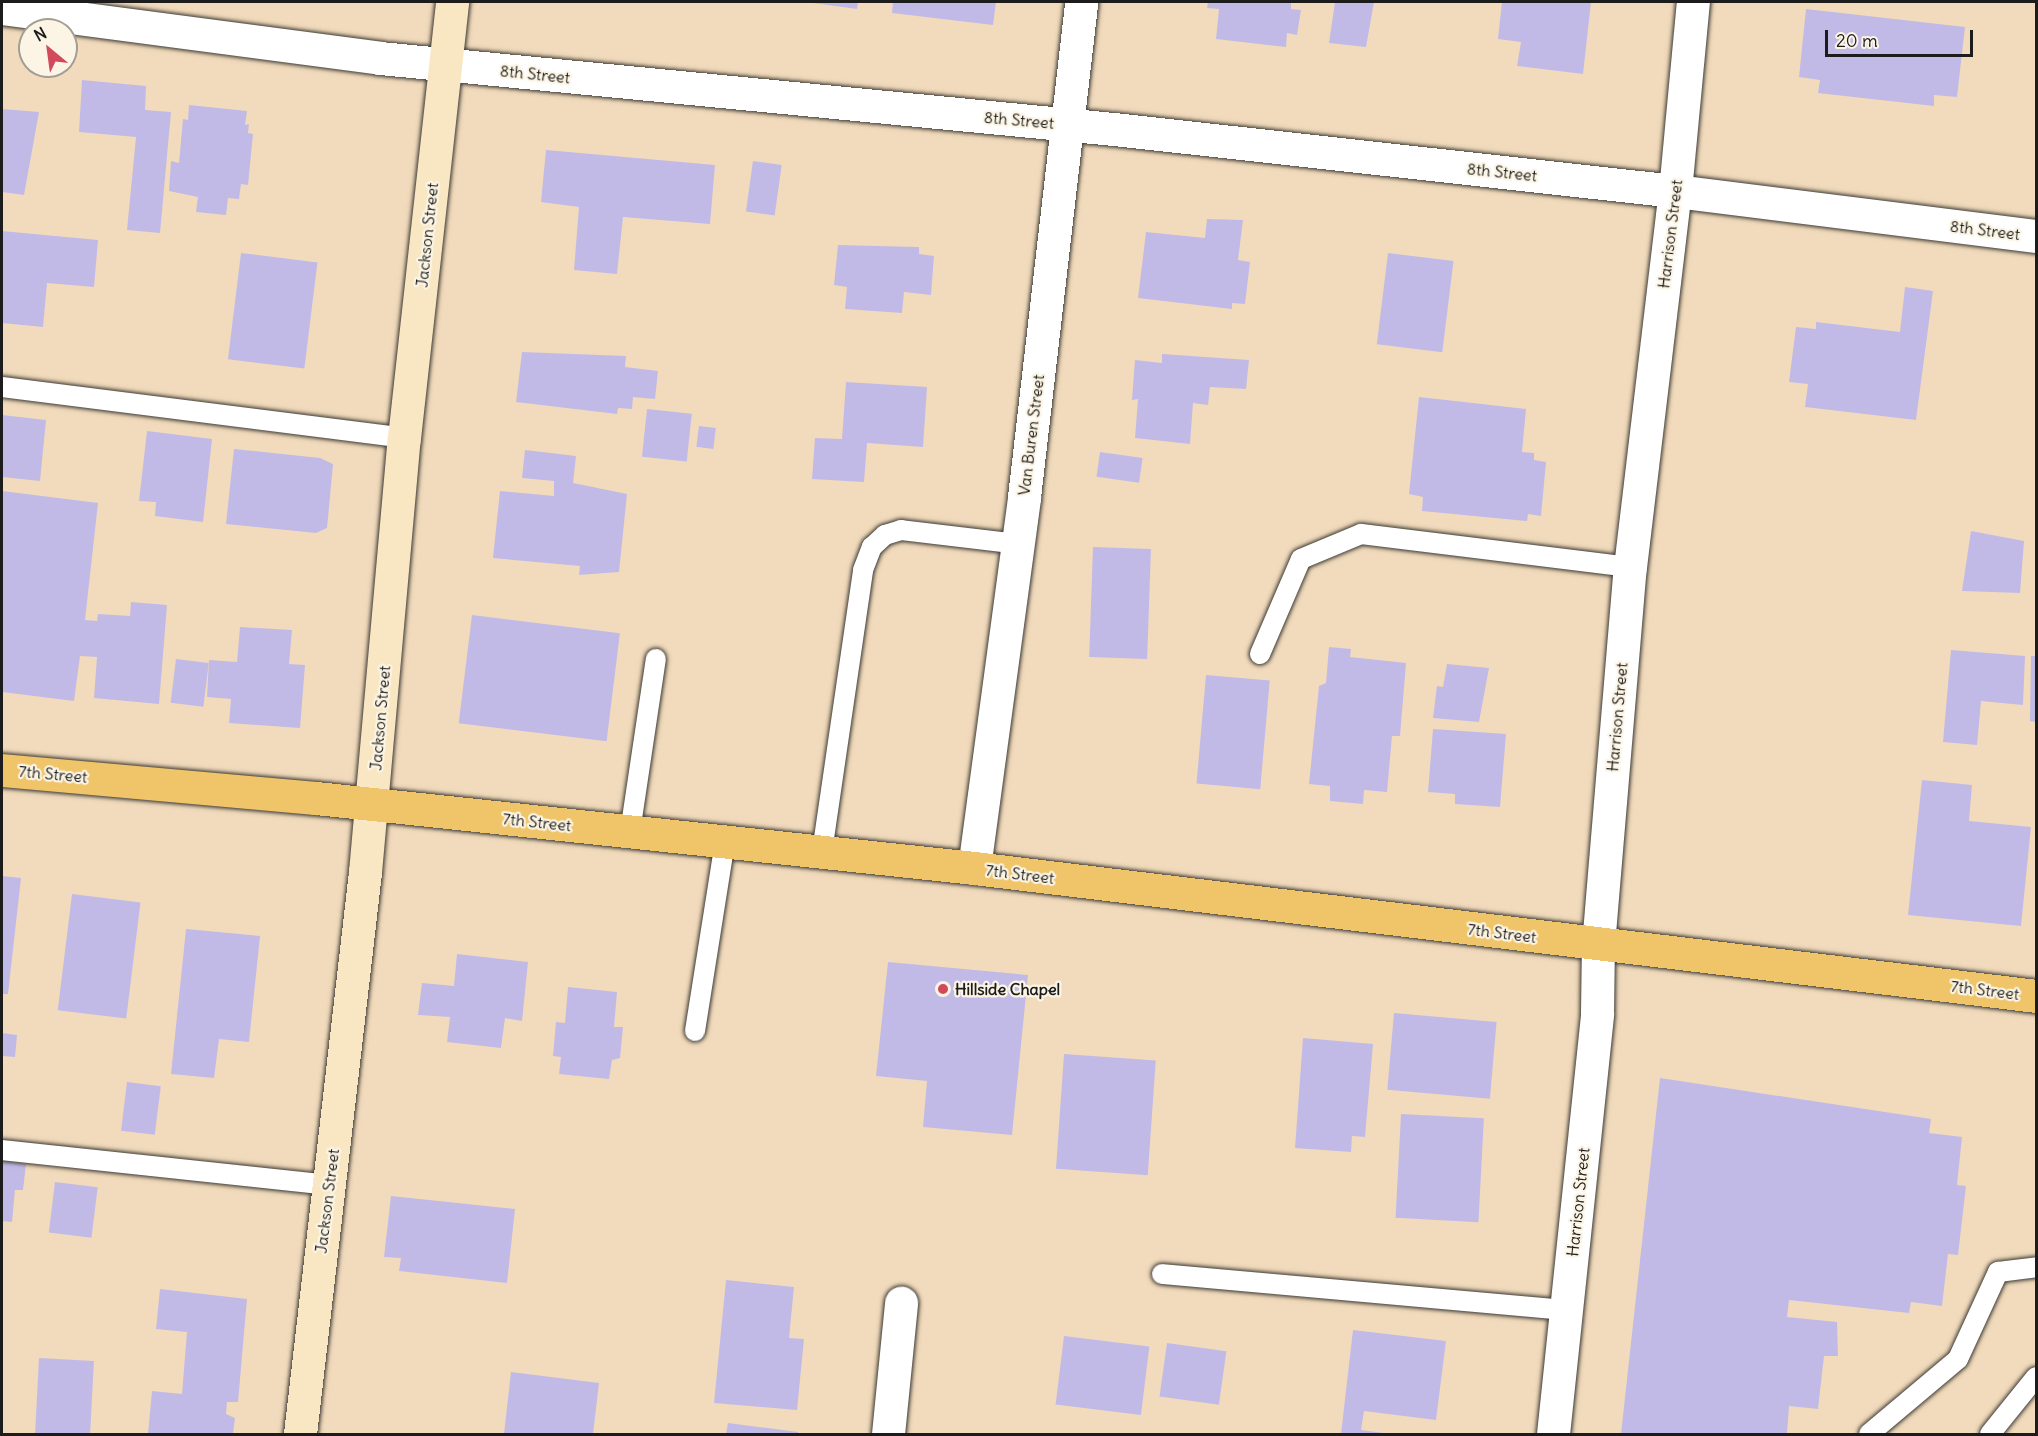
<!DOCTYPE html>
<html>
<head>
<meta charset="utf-8">
<style>
  body { margin:0 }
  #map { position:relative; width:2038px; height:1436px; overflow:hidden; background:#f2dbbc; font-family:Delius,sans-serif }
  div>[style] { position:absolute }
  [style*='--x'] { left:calc(var(--x)*1px); top:calc(var(--y)*1px); width:calc(var(--w)*1px); rotate:calc(var(--a)*1deg) }
  .building>* { inset:0; background:#c2bae6; transform-origin:0 0 }
  .roads { filter:drop-shadow(0 0 2px #3c3934) drop-shadow(0 0 2px #3c3934) }
  .lane>* { height:20px; margin:-10px; padding:0 10px; transform-origin:10px; border-radius:10px; background:#fff }
  .street>* { height:33px; margin:-16.5px; padding:0 16.5px; transform-origin:16.5px; border-radius:16.5px; background:#fff }
  .secondary>* { height:33px; margin:-16.5px; padding:0 16.5px; transform-origin:16.5px; border-radius:16.5px; background:#f9e7c3 }
  .primary>* { height:33px; margin:-16.5px; padding:0 16.5px; transform-origin:16.5px; border-radius:16.5px; background:#f0c469 }
  .dots>* { width:16px; height:16px; translate:-50% -50%; box-sizing:border-box; border:3px solid #fcf5e5; border-radius:50% }
  span { translate:-50% -50%; white-space:nowrap; text-align:center; line-height:1.15; -webkit-text-stroke:4.5px #fcf5e5; paint-order:stroke }
  .street-label { font-size:16px; color:#1c1c1c }
  .poi-label { font-size:16px; color:#1c1c1c; font-weight:700 }
  .left { translate:0 -50%; text-align:left }
  .frame { position:absolute; inset:0; border:3px solid #1c1c1c; pointer-events:none }
  .north { position:absolute; left:18px; top:18px; width:60px; height:60px; box-sizing:border-box; background:#fcf5e5; border:2px solid #a29e95; border-radius:50%; rotate:331deg; font-size:16px; font-weight:700; line-height:24px; text-align:center; color:#1c1c1c }
  .north::after { content:''; display:block; margin:auto; width:21px; height:27px; background:#d1495b; clip-path:polygon(50% 0,100% 100%,50% 72%,0 100%) }
  .scale { position:absolute; left:1825px; top:30px; width:148px; height:27px; box-sizing:border-box; border:3px solid #1c1c1c; border-top:0; padding-left:8px; font-size:18px; line-height:21px; white-space:nowrap; color:#1c1c1c; -webkit-text-stroke:4px #fcf5e5; paint-order:stroke }
</style>
</head>
<body>
<div id="map">
  <div class="building">
    <div style="clip-path:polygon(806px 2px,858px 2px,857px 9px)"></div>
    <div style="clip-path:polygon(893px 2px,996px 2px,993px 25px,892px 13px)"></div>
    <div style="clip-path:polygon(1208px 2px,1291px 2px,1291px 9px,1301px 10px,1297px 35px,1287px 33px,1286px 47px,1216px 39px,1219px 9px,1207px 8px)"></div>
    <div style="clip-path:polygon(1335px 2px,1374px 2px,1366px 47px,1329px 43px)"></div>
    <div style="clip-path:polygon(1502px 2px,1591px 2px,1583px 74px,1517px 66px,1521px 42px,1498px 39px)"></div>
    <div style="clip-path:polygon(1806px 9px,1965px 27px,1957px 97px,1934px 95px,1934px 106px,1818px 93px,1820px 80px,1799px 77px)"></div>
    <div style="clip-path:polygon(82px 80px,146px 86px,145px 110px,171px 112px,160px 233px,127px 230px,136px 137px,79px 132px)"></div>
    <div style="clip-path:polygon(189px 105px,247px 111px,245px 125px,249px 124px,248px 133px,253px 134px,248px 185px,241px 184px,239px 199px,228px 198px,226px 215px,196px 212px,198px 197px,169px 191px,171px 161px,179px 163px,183px 119px,188px 120px)"></div>
    <div style="clip-path:polygon(2px 109px,39px 112px,24px 195px,2px 192px)"></div>
    <div style="clip-path:polygon(546px 150px,715px 165px,710px 224px,623px 217px,617px 274px,574px 270px,579px 207px,541px 202px)"></div>
    <div style="left:753px;top:161px;width:29px;height:51px;rotate:8deg"></div>
    <div style="clip-path:polygon(1207px 219px,1243px 220px,1238px 260px,1250px 262px,1245px 304px,1232px 303px,1232px 309px,1138px 298px,1146px 232px,1205px 238px)"></div>
    <div style="clip-path:polygon(2px 231px,98px 240px,94px 287px,47px 283px,43px 327px,2px 323px)"></div>
    <div style="clip-path:polygon(838px 245px,919px 247px,919px 254px,934px 256px,931px 295px,904px 292px,902px 313px,845px 309px,847px 287px,834px 285px)"></div>
    <div style="left:241px;top:253px;width:77px;height:107px;rotate:7deg"></div>
    <div style="left:1388px;top:253px;width:66px;height:92px;rotate:7deg"></div>
    <div style="clip-path:polygon(1905px 287px,1933px 291px,1916px 420px,1805px 407px,1808px 384px,1789px 382px,1796px 327px,1816px 329px,1816px 322px,1900px 332px)"></div>
    <div style="clip-path:polygon(522px 352px,626px 356px,625px 367px,658px 371px,655px 399px,633px 397px,632px 409px,618px 408px,617px 414px,516px 402px)"></div>
    <div style="clip-path:polygon(1162px 354px,1249px 360px,1246px 389px,1210px 387px,1208px 405px,1193px 403px,1190px 444px,1135px 438px,1138px 399px,1132px 400px,1135px 360px,1162px 363px)"></div>
    <div style="clip-path:polygon(846px 382px,927px 387px,923px 447px,867px 443px,864px 482px,812px 479px,815px 438px,842px 439px)"></div>
    <div style="clip-path:polygon(1419px 397px,1526px 409px,1522px 452px,1534px 453px,1534px 460px,1546px 462px,1541px 516px,1528px 514px,1527px 521px,1422px 511px,1423px 497px,1409px 494px)"></div>
    <div style="left:647px;top:409px;width:45px;height:48px;rotate:6deg"></div>
    <div style="clip-path:polygon(2px 415px,46px 420px,40px 481px,2px 477px)"></div>
    <div style="left:699px;top:426px;width:17px;height:21px;rotate:7deg"></div>
    <div style="clip-path:polygon(147px 431px,212px 439px,203px 522px,155px 516px,156px 502px,139px 501px)"></div>
    <div style="clip-path:polygon(234px 449px,320px 458px,333px 464px,327px 528px,316px 533px,226px 524px)"></div>
    <div style="clip-path:polygon(525px 450px,576px 456px,573px 483px,627px 494px,619px 572px,579px 575px,580px 566px,493px 558px,500px 491px,554px 496px,554px 481px,522px 478px)"></div>
    <div style="left:1100px;top:452px;width:43px;height:25px;rotate:8deg"></div>
    <div style="clip-path:polygon(2px 491px,98px 503px,85px 620px,97px 621px,98px 614px,130px 616px,131px 602px,167px 605px,159px 704px,94px 698px,97px 657px,80px 656px,74px 701px,2px 692px)"></div>
    <div style="clip-path:polygon(1971px 531px,2024px 541px,2020px 593px,1962px 591px)"></div>
    <div style="left:1093px;top:547px;width:58px;height:110px;rotate:2deg"></div>
    <div style="left:472px;top:615px;width:149px;height:109px;rotate:7deg"></div>
    <div style="clip-path:polygon(240px 627px,292px 630px,289px 664px,305px 665px,300px 728px,229px 723px,231px 699px,207px 697px,209px 660px,237px 662px)"></div>
    <div style="clip-path:polygon(1329px 647px,1351px 649px,1350px 657px,1406px 663px,1400px 736px,1392px 736px,1387px 792px,1364px 790px,1363px 804px,1330px 801px,1330px 786px,1309px 784px,1319px 686px,1326px 683px)"></div>
    <div style="clip-path:polygon(1951px 650px,2025px 656px,2023px 705px,1981px 701px,1977px 745px,1943px 742px)"></div>
    <div style="clip-path:polygon(2031px 656px,2036px 656px,2036px 722px,2030px 721px)"></div>
    <div style="left:176px;top:659px;width:33px;height:44px;rotate:7deg"></div>
    <div style="clip-path:polygon(1447px 664px,1489px 668px,1479px 722px,1433px 718px,1437px 686px,1443px 687px)"></div>
    <div style="left:1206px;top:675px;width:64px;height:109px;rotate:5deg"></div>
    <div style="clip-path:polygon(1433px 729px,1506px 734px,1500px 807px,1455px 804px,1455px 794px,1428px 792px)"></div>
    <div style="clip-path:polygon(1922px 780px,1972px 785px,1969px 821px,2031px 827px,2021px 926px,1908px 915px)"></div>
    <div style="clip-path:polygon(2px 876px,21px 878px,8px 994px,2px 994px)"></div>
    <div style="left:72px;top:894px;width:69px;height:117px;rotate:7deg"></div>
    <div style="clip-path:polygon(186px 929px,260px 936px,249px 1042px,219px 1039px,214px 1078px,171px 1074px)"></div>
    <div style="clip-path:polygon(457px 954px,528px 962px,522px 1021px,505px 1018px,501px 1048px,447px 1042px,450px 1017px,418px 1015px,422px 983px,454px 986px)"></div>
    <div style="clip-path:polygon(888px 962px,1028px 975px,1012px 1135px,923px 1127px,927px 1081px,876px 1076px)"></div>
    <div style="clip-path:polygon(568px 987px,617px 992px,614px 1027px,623px 1027px,620px 1058px,612px 1060px,609px 1079px,559px 1074px,561px 1057px,553px 1056px,556px 1022px,565px 1023px)"></div>
    <div style="left:1394px;top:1013px;width:103px;height:77px;rotate:5deg"></div>
    <div style="clip-path:polygon(2px 1033px,17px 1035px,15px 1057px,2px 1056px)"></div>
    <div style="clip-path:polygon(1303px 1038px,1373px 1044px,1365px 1137px,1352px 1136px,1351px 1152px,1295px 1148px)"></div>
    <div style="left:1064px;top:1054px;width:92px;height:115px;rotate:4deg"></div>
    <div style="clip-path:polygon(1660px 1078px,1931px 1119px,1929px 1133px,1962px 1137px,1957px 1185px,1966px 1186px,1958px 1255px,1948px 1254px,1942px 1306px,1911px 1302px,1909px 1313px,1789px 1300px,1787px 1317px,1837px 1322px,1838px 1356px,1824px 1356px,1818px 1409px,1789px 1406px,1787px 1434px,1621px 1434px)"></div>
    <div style="left:127px;top:1082px;width:34px;height:49px;rotate:7deg"></div>
    <div style="left:1401px;top:1114px;width:83px;height:104px;rotate:3deg"></div>
    <div style="clip-path:polygon(2px 1161px,26px 1164px,23px 1190px,15px 1190px,12px 1222px,2px 1221px)"></div>
    <div style="left:55px;top:1182px;width:43px;height:51px;rotate:7deg"></div>
    <div style="clip-path:polygon(391px 1196px,515px 1209px,507px 1283px,399px 1271px,401px 1258px,384px 1257px)"></div>
    <div style="clip-path:polygon(726px 1280px,794px 1287px,789px 1338px,804px 1339px,797px 1410px,714px 1403px)"></div>
    <div style="clip-path:polygon(160px 1289px,247px 1299px,238px 1402px,227px 1402px,226px 1414px,235px 1418px,233px 1434px,148px 1434px,152px 1391px,182px 1394px,187px 1332px,156px 1329px)"></div>
    <div style="clip-path:polygon(1353px 1330px,1446px 1341px,1436px 1420px,1364px 1411px,1361px 1430px,1391px 1434px,1341px 1434px)"></div>
    <div style="left:1064px;top:1336px;width:86px;height:69px;rotate:7deg"></div>
    <div style="left:1167px;top:1343px;width:60px;height:54px;rotate:8deg"></div>
    <div style="left:39px;top:1358px;width:55px;height:76px;rotate:3deg"></div>
    <div style="clip-path:polygon(511px 1372px,599px 1383px,593px 1434px,504px 1434px)"></div>
    <div style="clip-path:polygon(728px 1423px,798px 1432px,798px 1434px,726px 1434px)"></div>
  </div>
  <div class="roads">
    <div class="lane">
      <div style="--x:2;--y:387;--w:405;--a:7.2"></div>
      <div style="--x:1260;--y:654;--w:103;--a:-66.7"></div>
      <div style="--x:1301;--y:559;--w:65;--a:-22.6"></div>
      <div style="--x:1361;--y:534;--w:271;--a:7"></div>
      <div style="--x:630;--y:832;--w:175;--a:-81.5"></div>
      <div style="--x:822;--y:852;--w:285;--a:-81.7"></div>
      <div style="--x:863;--y:570;--w:25;--a:-69"></div>
      <div style="--x:872;--y:547;--w:18;--a:-43"></div>
      <div style="--x:885;--y:535;--w:17;--a:-17"></div>
      <div style="--x:901;--y:530;--w:118;--a:6.8"></div>
      <div style="--x:695;--y:1031;--w:191;--a:-81"></div>
      <div style="--x:2;--y:1150;--w:329;--a:6.1"></div>
      <div style="--x:1162;--y:1274;--w:406;--a:5.1"></div>
      <div style="--x:1869;--y:1434;--w:116;--a:-40.1"></div>
      <div style="--x:1958;--y:1359;--w:96;--a:-65.3"></div>
      <div style="--x:1998;--y:1272;--w:38;--a:-7"></div>
      <div style="--x:1990;--y:1434;--w:73;--a:-51.1"></div>
    </div>
    <div class="street">
      <div style="--x:2;--y:8;--w:381;--a:7.5"></div>
      <div style="--x:380;--y:58;--w:737;--a:5.53"></div>
      <div style="--x:1114;--y:129;--w:564;--a:6.31"></div>
      <div style="--x:1675;--y:191;--w:364;--a:7.1"></div>
      <div style="--x:974;--y:868;--w:374;--a:-82.3"></div>
      <div style="--x:1024;--y:497;--w:498;--a:-83.4"></div>
      <div style="--x:888;--y:1434;--w:132;--a:-84.3"></div>
      <div style="--x:1553;--y:1434;--w:423;--a:-84"></div>
      <div style="--x:1597;--y:1013;--w:68;--a:-89.2"></div>
      <div style="--x:1598;--y:945;--w:379;--a:-85.2"></div>
      <div style="--x:1630;--y:567;--w:379;--a:-83.2"></div>
      <div style="--x:1675;--y:191;--w:190;--a:-84.6"></div>
    </div>
    <div class="secondary">
      <div style="--x:300;--y:1434;--w:566;--a:-83.4"></div>
      <div style="--x:365;--y:872;--w:436;--a:-84.9"></div>
      <div style="--x:404;--y:438;--w:439;--a:-83.7"></div>
    </div>
    <div class="primary">
      <div style="--x:2;--y:770;--w:315;--a:5.1"></div>
      <div style="--x:316;--y:798;--w:662;--a:6.07"></div>
      <div style="--x:974;--y:868;--w:1070;--a:6.87"></div>
    </div>
  </div>
  <div class="dots">
    <div style="left:943px;top:989px;background:#d1495b"></div>
  </div>
  <div class="street-label">
    <span style="left:535px;top:74px;rotate:6deg">8th Street</span>
    <span style="left:1019px;top:120px;rotate:5deg">8th Street</span>
    <span style="left:1502px;top:172px;rotate:6deg">8th Street</span>
    <span style="left:1985px;top:230px;rotate:7deg">8th Street</span>
    <span style="left:1670px;top:234px;rotate:-83deg">Harrison Street</span>
    <span style="left:427px;top:235px;rotate:-84deg">Jackson Street</span>
    <span style="left:1031px;top:435px;rotate:-83deg">Van Buren Street</span>
    <span style="left:1617px;top:717px;rotate:-85deg">Harrison Street</span>
    <span style="left:380px;top:718px;rotate:-85deg">Jackson Street</span>
    <span style="left:53px;top:774px;rotate:5deg">7th Street</span>
    <span style="left:537px;top:822px;rotate:6deg">7th Street</span>
    <span style="left:1020px;top:874px;rotate:7deg">7th Street</span>
    <span style="left:1502px;top:933px;rotate:7deg">7th Street</span>
    <span style="left:1985px;top:990px;rotate:7deg">7th Street</span>
    <span style="left:327px;top:1201px;rotate:-83deg">Jackson Street</span>
    <span style="left:1578px;top:1202px;rotate:-84deg">Harrison Street</span>
  </div>
  <div class="poi-label">
    <span class="left" style="left:955px;top:989px">Hillside Chapel</span>
  </div>
  <div class="frame"></div>
  <div class="north">N</div>
  <div class="scale">20 m</div>
</div>
</body>
</html>
